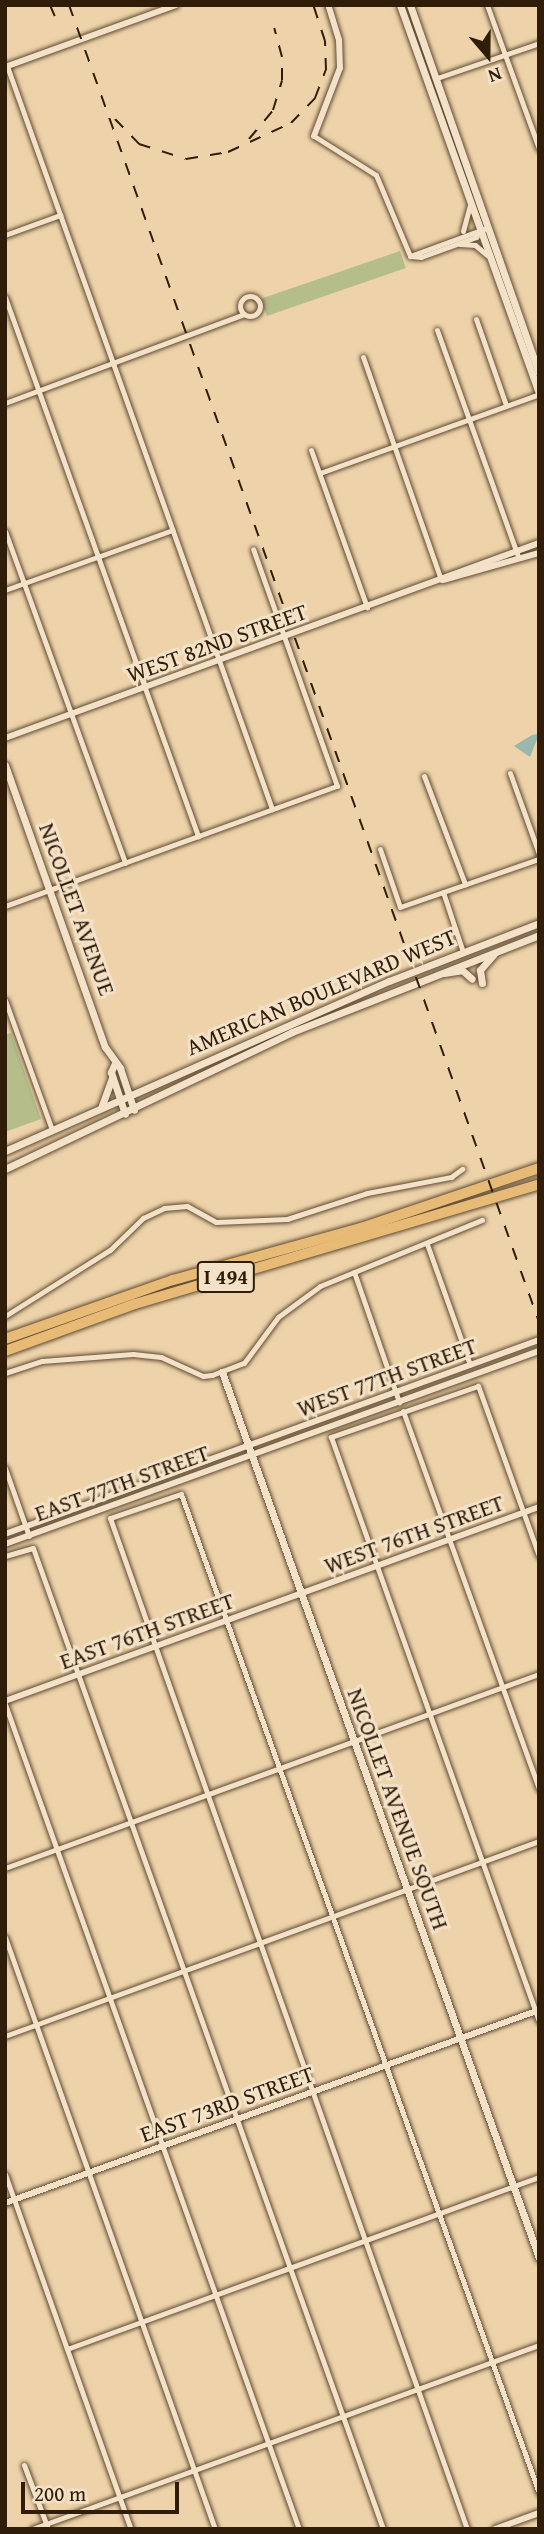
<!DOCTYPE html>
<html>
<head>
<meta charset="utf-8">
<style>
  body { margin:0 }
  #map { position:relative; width:544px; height:2534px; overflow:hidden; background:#eed3aa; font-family:"Gentium Book Plus",serif }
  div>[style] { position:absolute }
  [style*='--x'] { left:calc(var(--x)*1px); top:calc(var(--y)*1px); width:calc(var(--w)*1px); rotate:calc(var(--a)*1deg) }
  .green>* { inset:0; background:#b5bd8b; transform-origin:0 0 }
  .water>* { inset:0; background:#9ab7ae }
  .roads { filter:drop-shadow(0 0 2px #5f4a32) drop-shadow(0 0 2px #5f4a32) }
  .minor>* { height:5px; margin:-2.5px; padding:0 2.5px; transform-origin:2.5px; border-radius:2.5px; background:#f4e2c8 }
  .minor>.ring { margin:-2.5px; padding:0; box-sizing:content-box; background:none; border:5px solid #f4e2c8; border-radius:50% }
  .tertiary>* { height:6px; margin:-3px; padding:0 3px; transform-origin:3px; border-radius:3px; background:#f4e2c8 }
  .secondary>* { height:7px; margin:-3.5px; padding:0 3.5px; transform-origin:3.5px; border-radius:3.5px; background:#f4e2c8 }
  .motorway>* { height:10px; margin:-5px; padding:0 5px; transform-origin:5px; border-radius:5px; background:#e7ba75 }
  .rail>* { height:2px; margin-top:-1px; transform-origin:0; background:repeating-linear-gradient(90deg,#2f1d0a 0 12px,transparent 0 24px) }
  span { translate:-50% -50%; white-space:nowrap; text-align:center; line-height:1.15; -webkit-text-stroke:6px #f4e2c8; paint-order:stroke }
  .shield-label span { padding:2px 5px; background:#f4e2c8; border:2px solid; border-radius:5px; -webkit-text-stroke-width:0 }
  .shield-label { font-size:21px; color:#2f1d0a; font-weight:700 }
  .street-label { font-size:23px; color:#2f1d0a }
  .frame { position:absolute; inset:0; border:7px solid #2f1d0a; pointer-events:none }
  .north { position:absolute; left:453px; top:21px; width:70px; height:70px; -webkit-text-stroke:5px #f4e2c8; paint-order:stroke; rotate:160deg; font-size:19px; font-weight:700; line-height:28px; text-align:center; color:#2f1d0a }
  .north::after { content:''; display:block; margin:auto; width:24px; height:32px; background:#2f1d0a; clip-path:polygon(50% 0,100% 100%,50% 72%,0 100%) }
  .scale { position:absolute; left:21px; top:2482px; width:158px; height:32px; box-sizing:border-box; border:4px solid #2f1d0a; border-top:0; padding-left:9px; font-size:21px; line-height:24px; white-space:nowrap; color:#2f1d0a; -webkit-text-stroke:5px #f4e2c8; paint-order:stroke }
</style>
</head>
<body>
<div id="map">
  <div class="green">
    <div style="left:400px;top:251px;width:18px;height:147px;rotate:71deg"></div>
    <div style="clip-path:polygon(11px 1033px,41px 1119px,5px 1132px,5px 1035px)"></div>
  </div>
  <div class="water">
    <div style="clip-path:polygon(539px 734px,530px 757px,514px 746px,532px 735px)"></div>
  </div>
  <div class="roads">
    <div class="minor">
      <div style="--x:487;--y:5;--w:153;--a:70.1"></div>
      <div style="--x:7;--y:66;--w:789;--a:70.37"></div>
      <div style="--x:437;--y:78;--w:108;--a:-18.9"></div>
      <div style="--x:314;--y:136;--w:73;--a:32.2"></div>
      <div style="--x:376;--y:175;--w:88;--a:67.2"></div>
      <div style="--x:463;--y:231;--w:27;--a:-75"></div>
      <div style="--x:5;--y:235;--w:59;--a:-20"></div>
      <div style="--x:460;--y:244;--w:15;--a:4"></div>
      <div style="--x:475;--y:245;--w:16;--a:40"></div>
      <div style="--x:410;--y:256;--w:82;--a:-20"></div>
      <div style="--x:410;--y:256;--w:11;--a:5"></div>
      <div style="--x:421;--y:257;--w:59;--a:-20"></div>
      <div style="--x:476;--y:237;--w:7;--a:-63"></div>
      <div class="ring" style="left:240px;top:296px;width:15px;height:15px"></div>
      <div style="--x:5;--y:297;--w:573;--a:70.3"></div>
      <div style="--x:476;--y:319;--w:91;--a:70.8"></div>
      <div style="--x:437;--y:330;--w:238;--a:70.3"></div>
      <div style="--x:363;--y:357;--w:236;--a:70.7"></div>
      <div style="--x:5;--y:403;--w:255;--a:-20.4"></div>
      <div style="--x:311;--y:450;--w:167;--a:70.4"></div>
      <div style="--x:320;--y:473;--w:233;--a:-19.8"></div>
      <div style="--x:5;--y:531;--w:353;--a:70.1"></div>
      <div style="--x:5;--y:590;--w:178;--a:-19.7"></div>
      <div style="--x:510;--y:773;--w:86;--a:70.3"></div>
      <div style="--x:424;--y:776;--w:116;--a:69.2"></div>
      <div style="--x:380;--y:849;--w:61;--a:71"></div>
      <div style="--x:400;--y:907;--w:147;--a:-19.1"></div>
      <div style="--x:443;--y:892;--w:63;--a:71.6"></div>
      <div style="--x:5;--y:906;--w:353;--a:-19.9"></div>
      <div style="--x:337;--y:786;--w:251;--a:-109.5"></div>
      <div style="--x:5;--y:1000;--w:138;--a:70.1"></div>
      <div style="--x:427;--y:1244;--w:128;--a:70.4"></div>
      <div style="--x:354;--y:1272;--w:138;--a:70.9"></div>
      <div style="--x:5;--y:1316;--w:124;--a:-32.2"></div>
      <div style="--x:110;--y:1250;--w:46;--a:-44.1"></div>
      <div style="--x:143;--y:1218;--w:23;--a:-25"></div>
      <div style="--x:164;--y:1208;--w:23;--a:-5"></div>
      <div style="--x:187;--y:1206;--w:33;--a:29"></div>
      <div style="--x:216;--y:1222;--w:71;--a:-2.4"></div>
      <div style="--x:287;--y:1219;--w:84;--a:-18"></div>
      <div style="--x:367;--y:1193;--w:86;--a:-10.8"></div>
      <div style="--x:451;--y:1177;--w:14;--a:-36"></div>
      <div style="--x:5;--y:1373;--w:39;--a:-18"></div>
      <div style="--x:42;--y:1361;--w:91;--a:-4.4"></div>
      <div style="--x:133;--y:1354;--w:28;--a:6"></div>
      <div style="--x:161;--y:1357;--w:46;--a:24.3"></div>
      <div style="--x:203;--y:1376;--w:9;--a:-6"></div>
      <div style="--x:212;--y:1375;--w:34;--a:-21"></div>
      <div style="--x:244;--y:1363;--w:57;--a:-53.5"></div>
      <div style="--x:278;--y:1317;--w:52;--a:-36.4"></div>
      <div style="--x:320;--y:1286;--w:175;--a:-22.2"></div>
      <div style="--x:403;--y:1411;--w:402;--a:70.2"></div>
      <div style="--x:5;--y:1468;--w:72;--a:70.6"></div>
      <div style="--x:5;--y:1556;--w:29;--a:-16"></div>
      <div style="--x:33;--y:1548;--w:1042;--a:70.36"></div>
      <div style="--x:539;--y:1556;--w:181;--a:-109.7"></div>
      <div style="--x:478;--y:1386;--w:156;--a:160.9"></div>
      <div style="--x:331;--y:1437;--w:620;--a:70.4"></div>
      <div style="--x:5;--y:1704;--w:876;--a:70.39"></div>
      <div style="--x:5;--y:1868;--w:568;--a:-19.97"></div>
      <div style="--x:5;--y:1937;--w:628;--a:70.47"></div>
      <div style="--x:5;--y:2036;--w:568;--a:-20.06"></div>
      <div style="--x:5;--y:2174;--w:377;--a:70.5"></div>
      <div style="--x:67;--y:2349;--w:502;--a:-20.02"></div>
      <div style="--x:24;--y:2465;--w:68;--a:69.4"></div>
      <div style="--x:32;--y:2529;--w:539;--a:-19.95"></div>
      <div style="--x:467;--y:2529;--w:1072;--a:-109.45"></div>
      <div style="--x:110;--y:1518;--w:75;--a:-18.7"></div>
      <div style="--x:181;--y:1494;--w:1061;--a:70.28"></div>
    </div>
    <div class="tertiary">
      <div style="--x:5;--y:67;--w:182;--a:-19.9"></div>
      <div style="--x:314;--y:136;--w:73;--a:-69.1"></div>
      <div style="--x:340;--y:68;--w:28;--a:-92"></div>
      <div style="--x:339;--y:40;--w:37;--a:-107"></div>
      <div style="--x:443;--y:580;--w:100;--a:-15.7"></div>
      <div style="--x:5;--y:738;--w:568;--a:-20.06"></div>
      <div style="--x:5;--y:1534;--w:568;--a:-19.97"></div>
      <div style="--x:5;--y:1544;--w:568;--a:-19.87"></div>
      <div style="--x:5;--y:1701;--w:568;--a:-19.97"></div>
      <div style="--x:5;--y:2203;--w:568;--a:-19.87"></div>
      <div style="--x:495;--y:2529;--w:47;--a:-20"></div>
    </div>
    <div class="secondary">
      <div style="--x:400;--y:5;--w:412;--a:70.3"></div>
      <div style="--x:410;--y:5;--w:390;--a:70.7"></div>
      <div style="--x:5;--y:765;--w:299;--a:70.5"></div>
      <div style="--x:105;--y:1047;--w:26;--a:54"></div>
      <div style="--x:120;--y:1068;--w:44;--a:71.6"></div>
      <div style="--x:444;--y:973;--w:18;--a:-9"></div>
      <div style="--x:462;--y:970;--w:13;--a:42"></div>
      <div style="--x:482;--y:983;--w:13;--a:-99"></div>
      <div style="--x:480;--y:970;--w:21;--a:-49"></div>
      <div style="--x:114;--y:1065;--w:8;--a:113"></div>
      <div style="--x:111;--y:1072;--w:44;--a:71.6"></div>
      <div style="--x:101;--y:1108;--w:32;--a:-70"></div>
      <div style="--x:5;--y:1151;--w:420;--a:-23.9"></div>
      <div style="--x:389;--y:981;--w:161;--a:-21.1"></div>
      <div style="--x:5;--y:1169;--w:318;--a:-25.5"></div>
      <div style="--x:292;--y:1032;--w:265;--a:-21.4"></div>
      <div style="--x:222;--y:1372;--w:941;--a:70.31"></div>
    </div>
    <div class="motorway">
      <div style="--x:5;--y:1339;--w:178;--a:-19.4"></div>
      <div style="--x:173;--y:1280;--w:195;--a:-15.5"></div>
      <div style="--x:361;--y:1228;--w:188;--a:-18.6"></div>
      <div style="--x:5;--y:1351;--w:138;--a:-19.9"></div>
      <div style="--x:135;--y:1304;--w:421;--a:-16.5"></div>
    </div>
  </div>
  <div class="rail">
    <div style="--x:50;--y:5;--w:13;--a:67"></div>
    <div style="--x:69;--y:5;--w:1398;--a:70.36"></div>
    <div style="--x:115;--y:119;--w:35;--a:46"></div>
    <div style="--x:139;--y:144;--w:49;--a:17.7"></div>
    <div style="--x:186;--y:159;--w:43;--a:-9.5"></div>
    <div style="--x:228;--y:152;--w:69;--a:-24.7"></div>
    <div style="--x:291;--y:123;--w:35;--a:-46"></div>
    <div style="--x:315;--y:98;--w:30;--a:-69"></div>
    <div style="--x:326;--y:70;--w:29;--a:-92"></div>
    <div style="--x:325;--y:41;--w:38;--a:-108"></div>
    <div style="--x:249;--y:139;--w:38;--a:-50"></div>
    <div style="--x:273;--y:110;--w:31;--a:-73"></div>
    <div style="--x:282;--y:80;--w:23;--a:-90"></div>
    <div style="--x:282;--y:57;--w:30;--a:-105"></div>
  </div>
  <div class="shield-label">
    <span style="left:226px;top:1277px">I 494</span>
  </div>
  <div class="street-label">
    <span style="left:217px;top:643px;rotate:-20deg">WEST 82ND STREET</span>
    <span style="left:77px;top:909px;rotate:70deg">NICOLLET AVENUE</span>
    <span style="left:321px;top:992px;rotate:-23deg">AMERICAN BOULEVARD WEST</span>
    <span style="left:387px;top:1377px;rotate:-20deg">WEST 77TH STREET</span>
    <span style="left:122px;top:1483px;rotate:-20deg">EAST 77TH STREET</span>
    <span style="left:414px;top:1534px;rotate:-20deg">WEST 76TH STREET</span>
    <span style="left:147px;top:1631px;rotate:-20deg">EAST 76TH STREET</span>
    <span style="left:398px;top:1809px;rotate:70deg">NICOLLET AVENUE SOUTH</span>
    <span style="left:227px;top:2104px;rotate:-20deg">EAST 73RD STREET</span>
  </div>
  <div class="frame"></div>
  <div class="north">N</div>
  <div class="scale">200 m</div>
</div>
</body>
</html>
